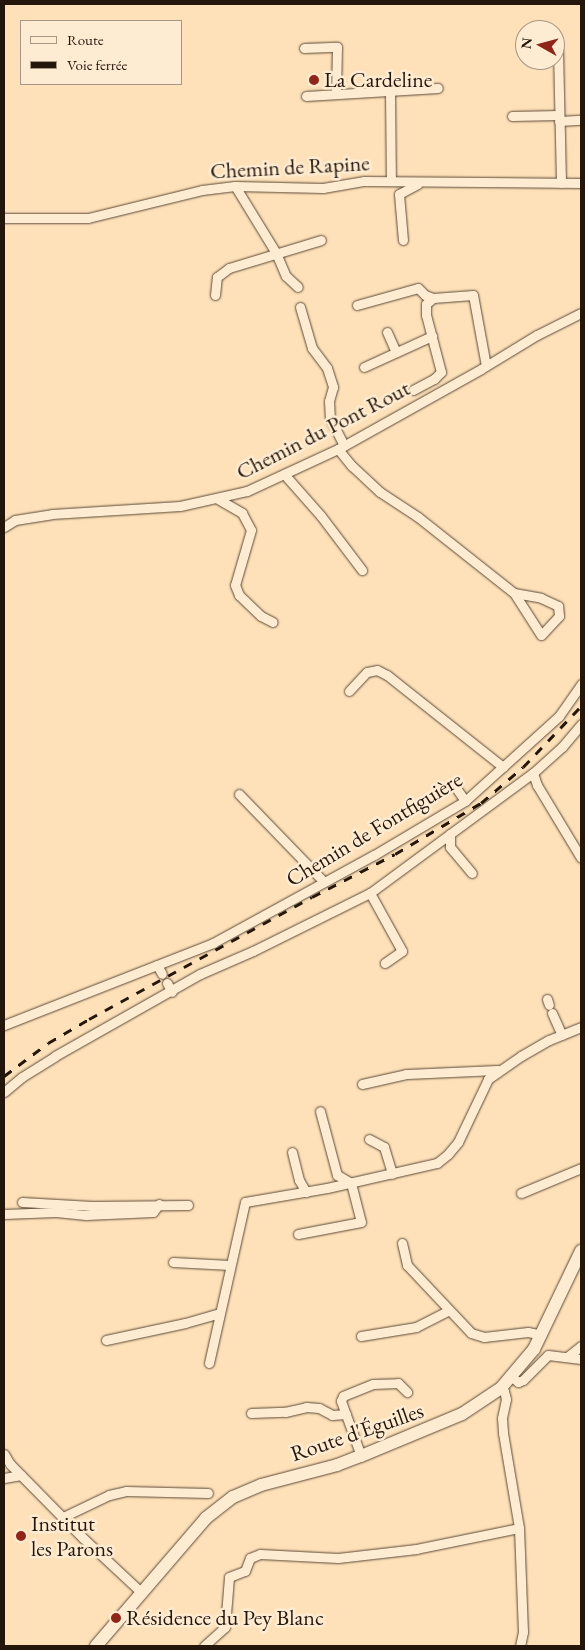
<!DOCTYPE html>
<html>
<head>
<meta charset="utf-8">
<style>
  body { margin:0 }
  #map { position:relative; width:585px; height:1650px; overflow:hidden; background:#fee1b9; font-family:"EB Garamond",serif }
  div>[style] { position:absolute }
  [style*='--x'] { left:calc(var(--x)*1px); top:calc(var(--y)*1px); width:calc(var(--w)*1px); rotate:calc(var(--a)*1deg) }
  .roads { filter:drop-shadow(0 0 1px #5b4937) drop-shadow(0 0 1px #5b4937) }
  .street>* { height:9px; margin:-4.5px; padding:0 4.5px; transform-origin:4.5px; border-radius:4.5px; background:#feecd2 }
  .secondary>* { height:12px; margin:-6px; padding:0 6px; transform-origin:6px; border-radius:6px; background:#feecd2 }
  .rail>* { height:2.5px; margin-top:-1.25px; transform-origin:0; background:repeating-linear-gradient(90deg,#25160c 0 9px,transparent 0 18px) }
  .dots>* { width:14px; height:14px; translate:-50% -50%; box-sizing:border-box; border:2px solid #feecd2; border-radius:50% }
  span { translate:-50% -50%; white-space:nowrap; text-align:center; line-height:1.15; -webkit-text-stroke:5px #feecd2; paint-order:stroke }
  .poi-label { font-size:22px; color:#25160c }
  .left { translate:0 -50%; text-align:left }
  .street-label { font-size:22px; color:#25160c }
  .frame { position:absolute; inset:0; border:5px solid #25160c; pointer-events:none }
  .legend { position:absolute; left:20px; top:20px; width:162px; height:65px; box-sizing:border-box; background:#feecd2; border:1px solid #a79683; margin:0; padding:6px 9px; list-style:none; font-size:15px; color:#25160c }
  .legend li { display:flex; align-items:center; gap:10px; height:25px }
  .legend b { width:25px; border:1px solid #a79683 }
  .north { position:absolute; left:515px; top:20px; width:50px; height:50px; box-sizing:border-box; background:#feecd2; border:1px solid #a79683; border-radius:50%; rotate:277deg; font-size:14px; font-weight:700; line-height:20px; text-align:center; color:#25160c }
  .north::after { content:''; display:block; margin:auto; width:18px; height:22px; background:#8f2418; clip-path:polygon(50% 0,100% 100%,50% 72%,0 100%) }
</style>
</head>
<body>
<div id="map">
  <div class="roads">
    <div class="street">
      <div style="--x:304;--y:48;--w:33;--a:-2"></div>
      <div style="--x:337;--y:47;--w:47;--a:91.2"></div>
      <div style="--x:558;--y:50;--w:133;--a:88.7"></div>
      <div style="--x:390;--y:92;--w:89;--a:89.4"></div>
      <div style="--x:306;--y:96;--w:132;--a:-3.5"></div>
      <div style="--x:512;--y:116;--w:47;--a:-1.2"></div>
      <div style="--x:559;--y:121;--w:22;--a:-3"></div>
      <div style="--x:235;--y:186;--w:79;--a:58.5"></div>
      <div style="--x:276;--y:253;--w:25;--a:67"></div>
      <div style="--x:286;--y:276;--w:16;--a:43"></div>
      <div style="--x:4;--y:218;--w:84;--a:0"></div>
      <div style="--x:88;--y:218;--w:117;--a:-13.8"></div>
      <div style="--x:202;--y:190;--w:33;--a:-7"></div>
      <div style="--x:235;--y:186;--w:88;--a:1.3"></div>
      <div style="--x:323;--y:188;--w:42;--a:-9.7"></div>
      <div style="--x:364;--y:181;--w:217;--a:0.5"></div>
      <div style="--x:403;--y:240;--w:46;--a:-95"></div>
      <div style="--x:399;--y:194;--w:21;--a:-28"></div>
      <div style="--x:215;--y:295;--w:18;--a:-84"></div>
      <div style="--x:217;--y:277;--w:15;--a:-37"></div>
      <div style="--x:229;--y:268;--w:96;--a:-16.9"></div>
      <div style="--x:357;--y:305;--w:63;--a:-15.6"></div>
      <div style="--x:418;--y:288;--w:10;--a:45"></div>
      <div style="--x:425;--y:295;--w:9;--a:21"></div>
      <div style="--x:433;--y:298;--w:40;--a:-4.3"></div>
      <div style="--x:473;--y:295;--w:72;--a:79.6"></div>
      <div style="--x:300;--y:307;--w:43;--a:73.7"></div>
      <div style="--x:312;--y:348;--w:25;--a:53"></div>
      <div style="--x:327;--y:368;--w:20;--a:72"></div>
      <div style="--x:333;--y:387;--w:15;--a:106"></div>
      <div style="--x:329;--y:401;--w:17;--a:87"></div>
      <div style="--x:330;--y:418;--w:31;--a:63"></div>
      <div style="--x:387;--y:332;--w:22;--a:66"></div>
      <div style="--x:364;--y:367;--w:75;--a:-24.5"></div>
      <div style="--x:413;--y:390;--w:24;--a:-28"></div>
      <div style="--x:434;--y:379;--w:10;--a:-45"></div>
      <div style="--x:441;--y:372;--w:59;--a:-104.7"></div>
      <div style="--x:426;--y:315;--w:11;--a:-90"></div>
      <div style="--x:426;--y:304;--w:9;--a:-41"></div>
      <div style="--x:338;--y:449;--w:22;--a:51"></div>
      <div style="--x:352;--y:466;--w:38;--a:43"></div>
      <div style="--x:380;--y:492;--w:45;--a:33.3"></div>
      <div style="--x:418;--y:517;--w:122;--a:38.4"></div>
      <div style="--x:514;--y:593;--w:27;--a:10"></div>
      <div style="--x:541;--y:598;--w:19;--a:25"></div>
      <div style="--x:558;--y:606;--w:10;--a:84"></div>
      <div style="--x:559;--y:616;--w:26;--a:133"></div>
      <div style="--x:541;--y:635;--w:50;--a:-122.7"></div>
      <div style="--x:284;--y:474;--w:56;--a:48.6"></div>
      <div style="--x:321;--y:516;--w:68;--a:52.8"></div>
      <div style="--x:218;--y:499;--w:28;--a:30"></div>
      <div style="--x:242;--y:513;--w:19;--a:62"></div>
      <div style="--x:251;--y:530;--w:57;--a:106.2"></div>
      <div style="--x:235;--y:585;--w:11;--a:68"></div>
      <div style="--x:239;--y:595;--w:30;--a:44"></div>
      <div style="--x:261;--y:616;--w:13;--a:27"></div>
      <div style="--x:4;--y:527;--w:13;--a:-32"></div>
      <div style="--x:15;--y:520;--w:37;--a:-9"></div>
      <div style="--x:52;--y:514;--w:128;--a:-3.6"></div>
      <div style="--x:180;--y:506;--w:69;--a:-12.6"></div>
      <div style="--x:247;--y:491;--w:100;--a:-24.8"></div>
      <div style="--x:338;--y:449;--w:164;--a:-29.2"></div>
      <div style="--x:481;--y:369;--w:66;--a:-31.3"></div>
      <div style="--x:537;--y:335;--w:49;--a:-26.6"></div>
      <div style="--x:349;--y:691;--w:26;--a:-47"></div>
      <div style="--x:367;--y:672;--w:10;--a:-11"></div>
      <div style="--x:377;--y:670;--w:11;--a:27"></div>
      <div style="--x:387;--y:675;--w:148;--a:38.4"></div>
      <div style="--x:533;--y:773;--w:13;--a:72"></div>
      <div style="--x:537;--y:785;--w:85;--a:58.9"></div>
      <div style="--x:454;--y:785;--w:19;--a:55"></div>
      <div style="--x:239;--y:794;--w:122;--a:46"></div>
      <div style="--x:450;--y:834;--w:13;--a:90"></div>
      <div style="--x:450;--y:847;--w:34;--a:50"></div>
      <div style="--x:370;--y:893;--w:66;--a:61.1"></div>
      <div style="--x:402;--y:951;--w:21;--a:145"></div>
      <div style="--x:157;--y:965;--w:10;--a:61"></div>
      <div style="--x:167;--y:983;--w:10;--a:61"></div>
      <div style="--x:547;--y:999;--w:6;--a:72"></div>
      <div style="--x:552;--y:1013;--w:24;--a:66"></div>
      <div style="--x:4;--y:1025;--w:225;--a:-21.4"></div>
      <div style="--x:213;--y:943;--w:183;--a:-28.7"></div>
      <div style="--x:374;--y:855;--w:106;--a:-30.7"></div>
      <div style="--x:465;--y:801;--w:127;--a:-42.1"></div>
      <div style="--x:559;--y:716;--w:39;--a:-55"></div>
      <div style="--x:362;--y:1084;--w:45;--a:-12.8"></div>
      <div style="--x:406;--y:1074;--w:92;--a:-2.5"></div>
      <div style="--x:4;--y:1092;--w:23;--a:-40"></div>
      <div style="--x:22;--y:1077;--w:39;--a:-32"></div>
      <div style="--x:55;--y:1056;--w:167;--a:-29.5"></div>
      <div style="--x:200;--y:974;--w:58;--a:-23.5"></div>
      <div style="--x:253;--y:951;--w:131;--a:-26.4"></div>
      <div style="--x:370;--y:893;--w:202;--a:-36.4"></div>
      <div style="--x:533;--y:773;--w:39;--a:-42"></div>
      <div style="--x:562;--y:747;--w:30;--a:-50"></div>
      <div style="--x:369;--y:1139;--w:17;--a:28"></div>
      <div style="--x:384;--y:1147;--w:28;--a:73"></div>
      <div style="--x:292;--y:1152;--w:29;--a:76"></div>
      <div style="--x:299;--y:1180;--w:14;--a:60"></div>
      <div style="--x:521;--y:1193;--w:65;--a:-22.6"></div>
      <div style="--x:22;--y:1202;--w:70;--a:3.3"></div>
      <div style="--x:92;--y:1206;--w:96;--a:-0.6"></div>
      <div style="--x:4;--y:1214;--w:52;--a:-2.2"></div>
      <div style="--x:56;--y:1212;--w:30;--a:6"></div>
      <div style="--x:86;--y:1215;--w:67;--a:-2.6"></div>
      <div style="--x:153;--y:1212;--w:10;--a:-53"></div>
      <div style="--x:298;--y:1234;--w:64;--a:-10.8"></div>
      <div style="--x:361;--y:1222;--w:40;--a:-104.4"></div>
      <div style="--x:351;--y:1183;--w:16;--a:-150"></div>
      <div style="--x:337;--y:1175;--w:66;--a:-104.9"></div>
      <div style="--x:402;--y:1243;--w:23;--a:77"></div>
      <div style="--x:407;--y:1265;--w:93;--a:46.7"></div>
      <div style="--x:471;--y:1333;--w:14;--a:17"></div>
      <div style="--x:484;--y:1337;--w:44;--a:-6.5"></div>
      <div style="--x:528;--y:1332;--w:14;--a:12"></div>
      <div style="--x:173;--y:1262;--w:57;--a:3"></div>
      <div style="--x:361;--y:1336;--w:56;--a:-9.3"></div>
      <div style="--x:416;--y:1327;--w:37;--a:-27"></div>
      <div style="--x:106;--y:1340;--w:81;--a:-12.1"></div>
      <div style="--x:185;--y:1323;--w:36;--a:-16"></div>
      <div style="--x:567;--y:1357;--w:18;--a:-38"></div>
      <div style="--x:209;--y:1363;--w:165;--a:-77.4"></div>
      <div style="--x:245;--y:1202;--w:83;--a:-9.7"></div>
      <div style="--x:327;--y:1188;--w:113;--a:-12.8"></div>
      <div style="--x:437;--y:1163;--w:14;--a:-39"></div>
      <div style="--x:448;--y:1154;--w:16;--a:-50"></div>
      <div style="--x:458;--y:1142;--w:70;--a:-64.5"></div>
      <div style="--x:488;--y:1079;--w:40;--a:-34.9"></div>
      <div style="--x:521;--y:1056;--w:32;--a:-30"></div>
      <div style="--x:549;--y:1040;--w:35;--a:-22"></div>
      <div style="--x:512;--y:1377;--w:8;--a:40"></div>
      <div style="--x:518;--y:1382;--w:5;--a:-22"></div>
      <div style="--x:523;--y:1380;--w:35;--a:-45"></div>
      <div style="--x:548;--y:1355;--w:33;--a:7"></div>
      <div style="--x:501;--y:1388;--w:4;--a:45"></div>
      <div style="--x:504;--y:1391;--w:8;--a:76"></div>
      <div style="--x:506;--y:1399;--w:19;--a:102"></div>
      <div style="--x:502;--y:1418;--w:15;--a:86"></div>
      <div style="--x:503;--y:1433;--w:96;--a:80.4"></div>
      <div style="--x:519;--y:1528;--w:104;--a:87.8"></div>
      <div style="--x:523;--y:1632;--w:14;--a:102"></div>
      <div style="--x:251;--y:1413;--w:34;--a:-2"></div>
      <div style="--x:285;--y:1412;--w:22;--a:-13"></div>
      <div style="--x:306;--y:1407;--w:13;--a:4"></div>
      <div style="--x:319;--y:1408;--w:15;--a:28"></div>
      <div style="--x:332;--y:1415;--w:14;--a:-4"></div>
      <div style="--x:4;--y:1454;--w:12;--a:59"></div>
      <div style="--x:10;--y:1464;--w:104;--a:45.4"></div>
      <div style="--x:83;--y:1538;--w:81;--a:43"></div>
      <div style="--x:361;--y:1456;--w:59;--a:-110"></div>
      <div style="--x:341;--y:1401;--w:5;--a:-68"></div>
      <div style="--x:343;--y:1396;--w:32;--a:-22"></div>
      <div style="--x:373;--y:1384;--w:25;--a:-2"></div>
      <div style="--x:398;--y:1383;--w:13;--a:45"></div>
      <div style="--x:4;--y:1478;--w:17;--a:-10"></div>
      <div style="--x:63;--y:1517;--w:51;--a:-25.6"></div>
      <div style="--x:109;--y:1495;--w:17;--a:-13"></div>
      <div style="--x:126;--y:1491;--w:82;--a:1.4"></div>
      <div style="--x:204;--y:1646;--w:28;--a:-42"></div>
      <div style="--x:225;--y:1627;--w:50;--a:-85.4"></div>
      <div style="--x:229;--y:1577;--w:17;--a:-21"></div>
      <div style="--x:245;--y:1571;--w:14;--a:-69"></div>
      <div style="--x:250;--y:1558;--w:11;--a:-22"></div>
      <div style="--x:260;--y:1554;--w:78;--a:2.9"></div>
      <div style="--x:338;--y:1558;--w:79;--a:-6.6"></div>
      <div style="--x:416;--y:1549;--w:105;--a:-11.5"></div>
    </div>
    <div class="secondary">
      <div style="--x:96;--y:1646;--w:169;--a:-49.3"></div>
      <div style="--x:206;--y:1518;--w:34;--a:-38"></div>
      <div style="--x:233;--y:1497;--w:30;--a:-23"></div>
      <div style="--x:261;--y:1485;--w:79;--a:-14.7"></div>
      <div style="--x:337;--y:1465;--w:26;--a:-21"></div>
      <div style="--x:361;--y:1456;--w:109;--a:-22.6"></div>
      <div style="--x:462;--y:1414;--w:47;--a:-33.7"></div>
      <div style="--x:501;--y:1388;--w:51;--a:-49.8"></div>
      <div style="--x:534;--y:1349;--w:109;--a:-64.4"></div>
    </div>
  </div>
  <div class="rail">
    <div style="--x:4;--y:1076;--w:55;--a:-36.9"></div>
    <div style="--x:48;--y:1043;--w:48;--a:-30.3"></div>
    <div style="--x:89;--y:1019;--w:254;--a:-28.7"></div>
    <div style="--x:312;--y:897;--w:93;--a:-27.4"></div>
    <div style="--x:395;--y:854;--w:100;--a:-30.7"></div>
    <div style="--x:481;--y:803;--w:55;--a:-40.6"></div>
    <div style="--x:523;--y:767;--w:84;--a:-46.4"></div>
  </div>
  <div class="dots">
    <div style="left:314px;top:80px;background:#8f2418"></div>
    <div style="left:21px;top:1536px;background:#8f2418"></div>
    <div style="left:116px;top:1618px;background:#8f2418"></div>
  </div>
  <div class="poi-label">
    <span class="left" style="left:324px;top:80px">La Cardeline</span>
    <span class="left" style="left:31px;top:1536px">Institut<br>les Parons</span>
    <span class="left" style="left:126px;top:1618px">Résidence du Pey Blanc</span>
  </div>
  <div class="street-label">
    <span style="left:290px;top:167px;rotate:-3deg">Chemin de Rapine</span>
    <span style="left:323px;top:430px;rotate:-27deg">Chemin du Pont Rout</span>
    <span style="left:374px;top:829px;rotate:-31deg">Chemin de Fontfiguière</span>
    <span style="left:357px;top:1432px;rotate:-19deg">Route d'Éguilles</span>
  </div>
  <div class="frame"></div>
  <ul class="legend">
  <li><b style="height:6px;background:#feecd2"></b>Route</li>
  <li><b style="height:6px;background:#25160c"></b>Voie ferrée</li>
  </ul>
  <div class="north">N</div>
</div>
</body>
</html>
